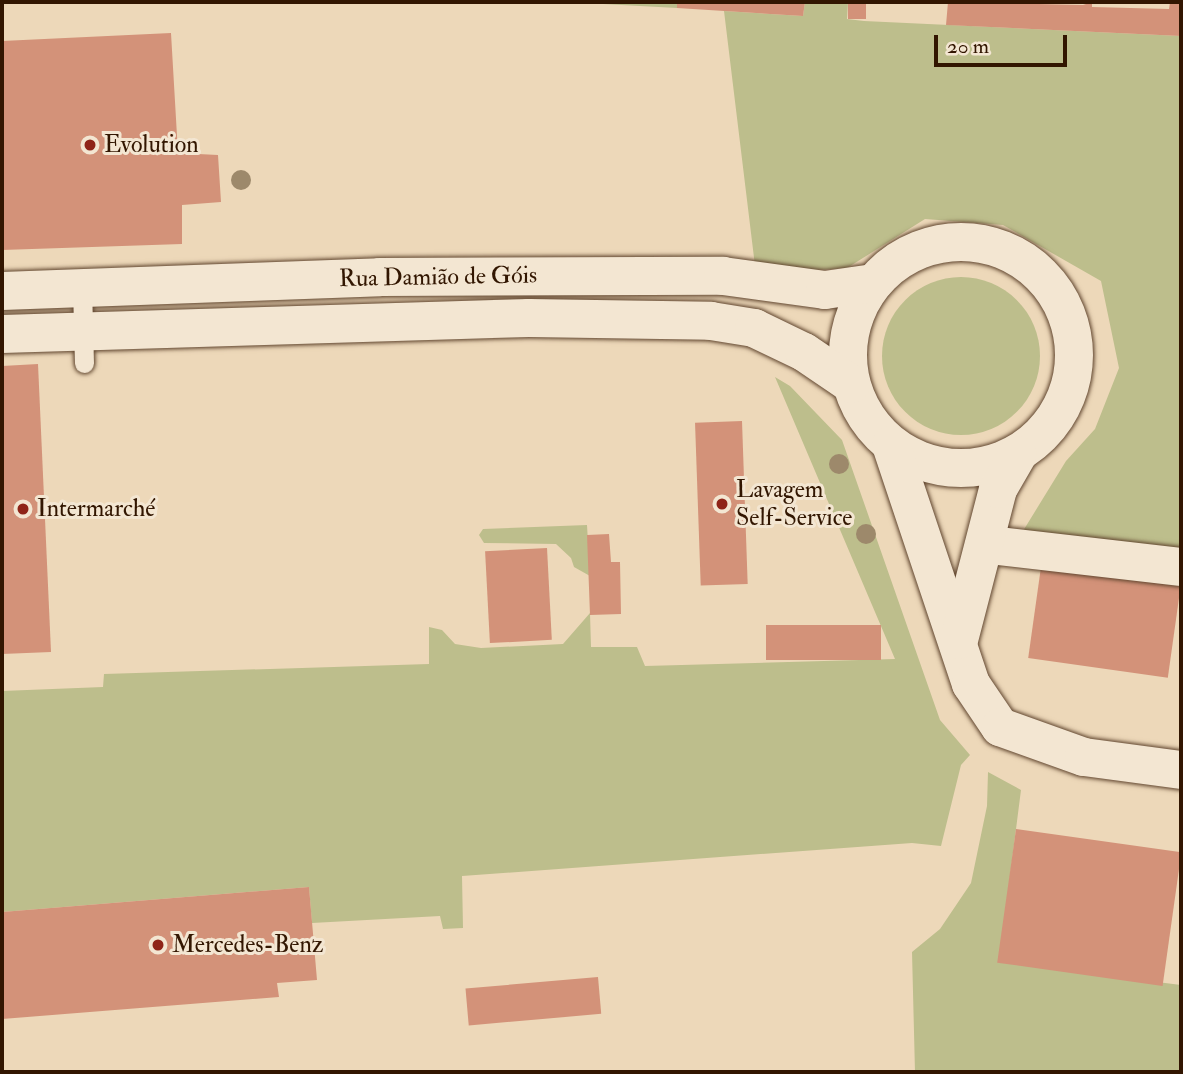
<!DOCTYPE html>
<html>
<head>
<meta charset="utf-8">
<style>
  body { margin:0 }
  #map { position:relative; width:1183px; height:1074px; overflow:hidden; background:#edd8b9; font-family:"IM FELL Double Pica",serif }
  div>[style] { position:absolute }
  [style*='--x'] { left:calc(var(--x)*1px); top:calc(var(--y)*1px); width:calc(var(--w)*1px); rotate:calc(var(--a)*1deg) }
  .green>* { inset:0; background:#bdbe8c }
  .round { border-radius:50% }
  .building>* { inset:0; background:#d39279; transform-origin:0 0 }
  .roads { filter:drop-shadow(0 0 2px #61462f) drop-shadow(0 0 2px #61462f) }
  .lane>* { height:19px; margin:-9.5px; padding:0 9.5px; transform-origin:9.5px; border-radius:9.5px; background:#f3e6d2 }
  .street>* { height:38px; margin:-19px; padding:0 19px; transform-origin:19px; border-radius:19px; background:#f3e6d2 }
  .street>.ring { margin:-19px; padding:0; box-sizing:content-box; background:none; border:38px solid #f3e6d2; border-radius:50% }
  .trees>* { width:20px; height:20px; margin:-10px; border-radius:50%; background:#9d896b }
  .dots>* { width:19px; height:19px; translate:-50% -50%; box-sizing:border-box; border:4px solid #f3e6d2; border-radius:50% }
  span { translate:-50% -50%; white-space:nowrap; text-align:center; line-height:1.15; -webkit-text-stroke:6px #f3e6d2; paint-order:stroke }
  .poi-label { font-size:24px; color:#321601 }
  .left { translate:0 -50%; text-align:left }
  .street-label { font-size:24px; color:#321601 }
  .frame { position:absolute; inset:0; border:4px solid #321601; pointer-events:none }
  .scale { position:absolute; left:934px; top:35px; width:133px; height:32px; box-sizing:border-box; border:4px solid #321601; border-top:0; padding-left:9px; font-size:21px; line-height:24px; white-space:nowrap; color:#321601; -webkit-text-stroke:5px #f3e6d2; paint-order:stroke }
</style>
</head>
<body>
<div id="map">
  <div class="green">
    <div style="clip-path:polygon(603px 2px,677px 2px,677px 8px,603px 4px)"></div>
    <div style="clip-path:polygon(805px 2px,848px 2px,847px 19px,864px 21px,1181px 36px,1181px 552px,1023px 531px,1066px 461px,1095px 429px,1119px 368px,1101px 281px,1003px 225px,925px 219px,847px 268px,756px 274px,724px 11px,803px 16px)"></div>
    <div class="round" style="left:882px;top:277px;width:158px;height:158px"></div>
    <div style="clip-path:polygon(775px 377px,790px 386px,842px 440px,940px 720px,970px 755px,961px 765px,941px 846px,912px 843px,462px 876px,463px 928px,443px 929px,440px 916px,312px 923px,309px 887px,2px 912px,2px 691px,103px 687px,104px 674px,429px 664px,429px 627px,442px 630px,455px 644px,481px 648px,563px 644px,590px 613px,591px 647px,637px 647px,645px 666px,895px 659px)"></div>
    <div style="clip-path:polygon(587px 525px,590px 576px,574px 567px,571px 558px,556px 544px,484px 543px,479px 535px,483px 529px)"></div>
    <div style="clip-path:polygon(988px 772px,1021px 790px,999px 962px,1181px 985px,1181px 1072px,915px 1072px,912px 952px,940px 929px,971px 883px,987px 806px)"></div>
  </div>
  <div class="building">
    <div style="clip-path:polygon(677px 2px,805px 2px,803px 16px,677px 8px)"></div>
    <div style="left:848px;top:2px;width:18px;height:17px"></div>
    <div style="clip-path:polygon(948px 2px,1083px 5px,1092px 2px,1092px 7px,1169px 9px,1170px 2px,1181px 2px,1181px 36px,946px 25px)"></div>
    <div style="clip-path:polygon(171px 33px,178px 153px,218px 155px,221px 202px,182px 205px,182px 244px,2px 250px,2px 41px)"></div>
    <div style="clip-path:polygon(38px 364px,51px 652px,2px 654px,2px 366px)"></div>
    <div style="left:742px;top:421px;width:163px;height:47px;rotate:88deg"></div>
    <div style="clip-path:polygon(609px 534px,611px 562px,620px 562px,621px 614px,590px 615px,587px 535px)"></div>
    <div style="left:547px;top:548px;width:92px;height:62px;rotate:87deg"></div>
    <div style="left:1041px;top:567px;width:141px;height:92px;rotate:8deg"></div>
    <div style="left:881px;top:625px;width:35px;height:115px;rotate:90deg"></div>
    <div style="left:1016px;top:829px;width:167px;height:135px;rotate:8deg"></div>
    <div style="clip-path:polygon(309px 887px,317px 980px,277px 983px,279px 997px,2px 1019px,2px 912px)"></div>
    <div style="left:598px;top:977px;width:37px;height:133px;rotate:85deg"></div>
  </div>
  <div class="roads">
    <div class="lane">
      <div style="--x:82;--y:287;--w:76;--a:88.5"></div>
    </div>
    <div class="street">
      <div class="ring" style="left:848px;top:242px;width:188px;height:188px"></div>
      <div style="--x:2;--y:291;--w:378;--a:-2.1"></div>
      <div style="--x:380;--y:277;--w:343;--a:-0.2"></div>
      <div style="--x:723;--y:276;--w:103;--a:7.8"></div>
      <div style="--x:825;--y:290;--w:49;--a:-8.3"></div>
      <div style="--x:2;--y:334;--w:527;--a:-1.74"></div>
      <div style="--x:529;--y:318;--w:182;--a:0.9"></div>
      <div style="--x:711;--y:321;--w:44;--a:9.2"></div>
      <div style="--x:754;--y:328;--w:55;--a:25.6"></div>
      <div style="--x:804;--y:352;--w:57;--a:34.2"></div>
      <div style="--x:891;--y:445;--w:252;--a:71.5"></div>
      <div style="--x:971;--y:684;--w:52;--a:56"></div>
      <div style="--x:1000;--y:727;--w:89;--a:19.7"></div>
      <div style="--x:1084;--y:757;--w:98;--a:7.6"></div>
      <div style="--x:999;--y:546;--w:183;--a:6.6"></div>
      <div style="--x:959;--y:640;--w:156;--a:-75.5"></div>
      <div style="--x:998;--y:489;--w:39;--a:-60"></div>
    </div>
  </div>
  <div class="trees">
    <div style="left:241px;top:180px"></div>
    <div style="left:839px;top:464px"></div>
    <div style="left:866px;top:534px"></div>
  </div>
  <div class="dots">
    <div style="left:90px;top:145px;background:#8f2418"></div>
    <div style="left:722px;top:504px;background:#8f2418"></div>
    <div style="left:23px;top:509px;background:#8f2418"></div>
    <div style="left:158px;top:945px;background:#8f2418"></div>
  </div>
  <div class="poi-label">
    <span class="left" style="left:104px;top:145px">Evolution</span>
    <span class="left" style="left:736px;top:504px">Lavagem<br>Self-Service</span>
    <span class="left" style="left:37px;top:509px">Intermarché</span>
    <span class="left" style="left:172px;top:945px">Mercedes-Benz</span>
  </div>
  <div class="street-label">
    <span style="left:438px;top:277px;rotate:-1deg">Rua Damião de Góis</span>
  </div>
  <div class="frame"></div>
  <div class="scale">20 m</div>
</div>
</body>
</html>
